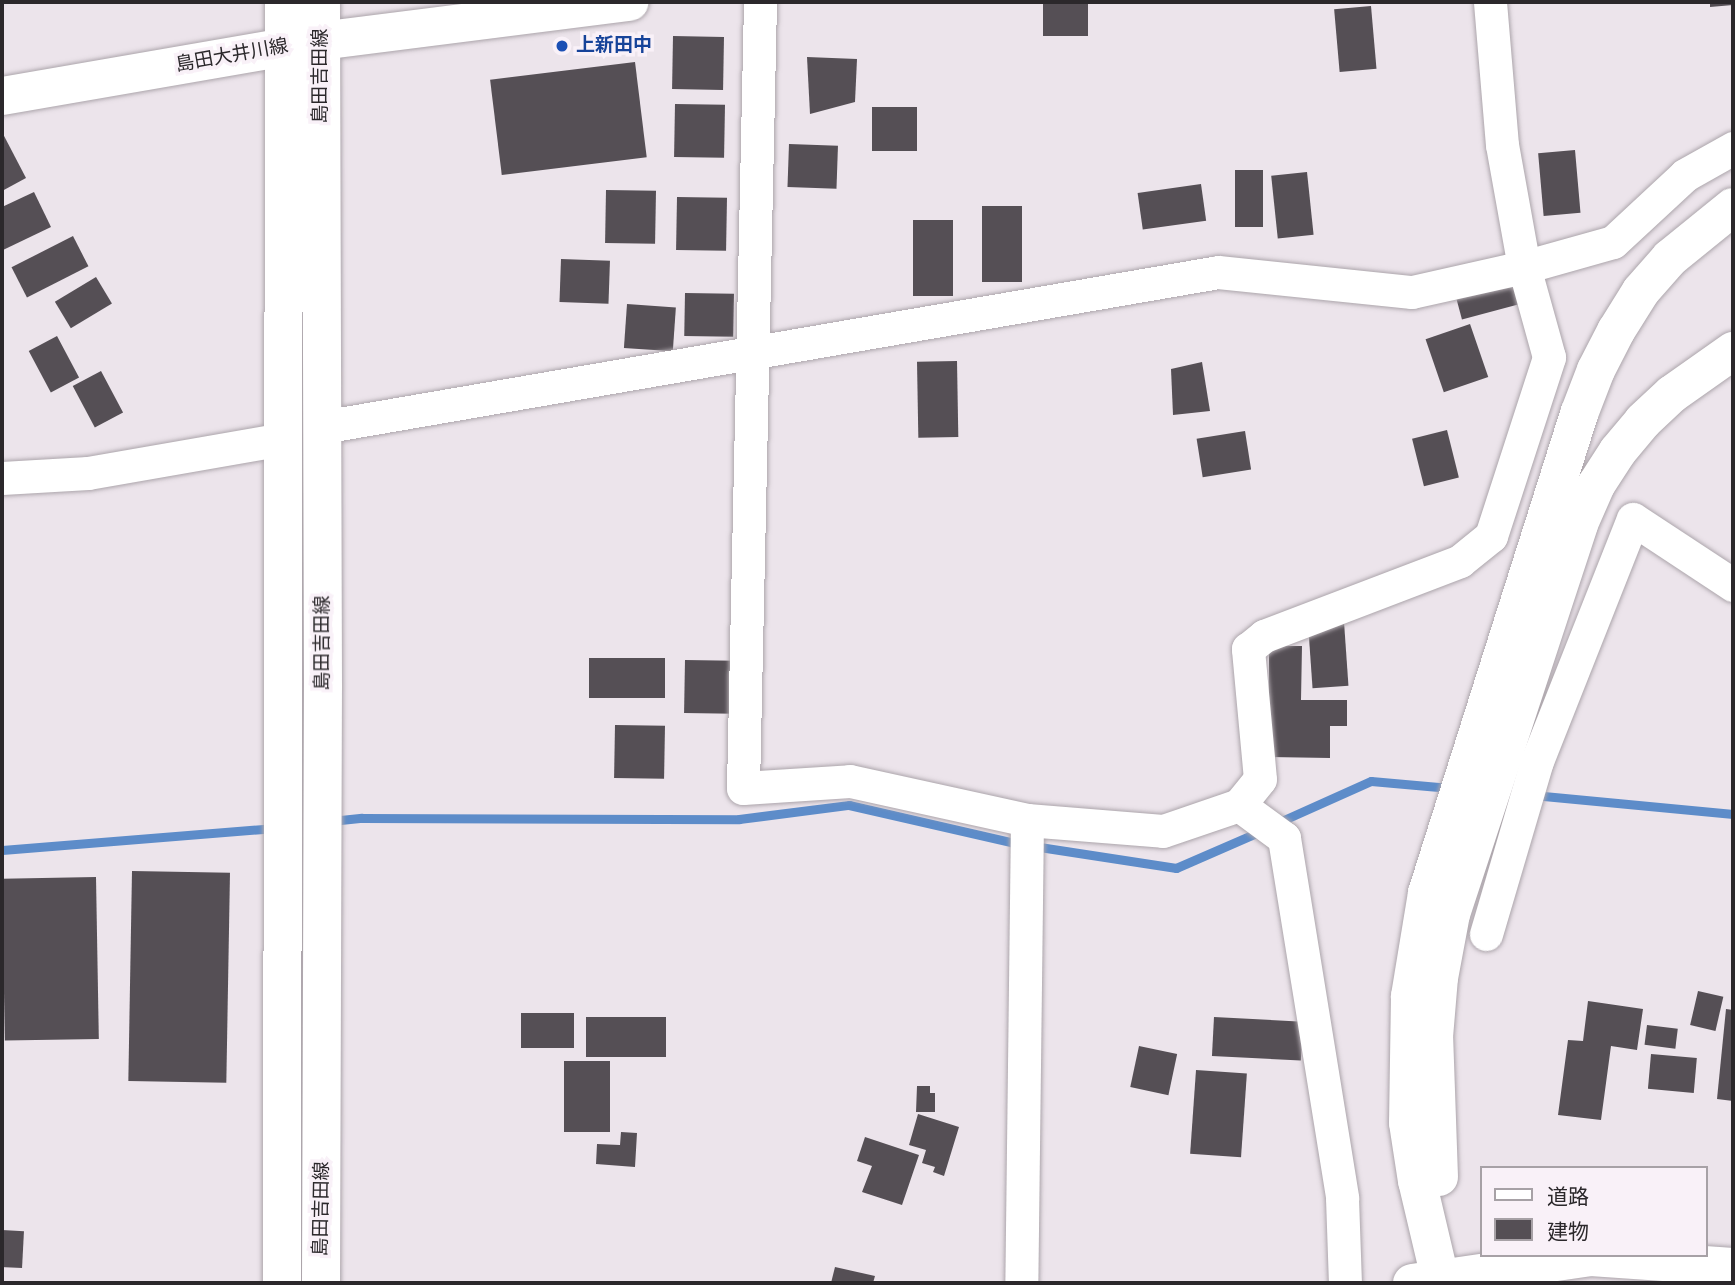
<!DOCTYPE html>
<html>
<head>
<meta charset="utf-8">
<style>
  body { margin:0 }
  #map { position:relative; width:1735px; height:1285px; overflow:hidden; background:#ece4eb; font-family:"Sofia Sans Condensed","Noto Sans JP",sans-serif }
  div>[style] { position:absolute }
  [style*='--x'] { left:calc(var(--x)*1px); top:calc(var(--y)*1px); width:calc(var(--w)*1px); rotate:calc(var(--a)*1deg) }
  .stream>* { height:9px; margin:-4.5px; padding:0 4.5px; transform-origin:4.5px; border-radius:4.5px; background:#5d8cc9 }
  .building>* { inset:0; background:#554f55; transform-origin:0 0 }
  .roads { filter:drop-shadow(0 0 2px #aca5ab) drop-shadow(0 0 2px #aca5ab) }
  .street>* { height:33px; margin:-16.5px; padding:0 16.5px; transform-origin:16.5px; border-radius:16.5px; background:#fff }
  .secondary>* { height:38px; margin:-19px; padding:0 19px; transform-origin:19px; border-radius:19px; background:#fff }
  .primary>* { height:38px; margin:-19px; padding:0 19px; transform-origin:19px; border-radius:19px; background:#fff }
  .highway>* { height:38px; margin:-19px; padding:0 19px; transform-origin:19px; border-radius:19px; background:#fff }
  .dots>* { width:19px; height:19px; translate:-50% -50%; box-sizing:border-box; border:4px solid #f9f1f8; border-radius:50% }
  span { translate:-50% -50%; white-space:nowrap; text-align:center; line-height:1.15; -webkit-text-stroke:7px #f9f1f8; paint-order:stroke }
  .transit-label { font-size:19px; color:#164399; font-weight:700 }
  .left { translate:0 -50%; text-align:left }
  .street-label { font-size:19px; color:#2b282b }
  .frame { position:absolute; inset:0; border:4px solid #2b282b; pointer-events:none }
  .legend { position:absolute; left:1480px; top:1166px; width:228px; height:91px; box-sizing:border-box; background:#f9f1f8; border:2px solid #a7a1a6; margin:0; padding:9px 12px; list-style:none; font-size:21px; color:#2b282b }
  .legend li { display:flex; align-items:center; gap:14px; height:35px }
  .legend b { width:35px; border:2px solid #a7a1a6 }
</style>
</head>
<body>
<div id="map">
  <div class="stream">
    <div style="--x:1533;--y:795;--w:201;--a:5.4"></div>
    <div style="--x:331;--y:821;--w:31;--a:-6"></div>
    <div style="--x:362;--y:818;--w:377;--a:0.2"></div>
    <div style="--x:739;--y:819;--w:111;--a:-7.3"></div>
    <div style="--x:849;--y:805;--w:174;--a:12.9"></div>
    <div style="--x:1277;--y:823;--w:103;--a:-24.1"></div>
    <div style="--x:1371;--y:781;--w:79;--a:5.1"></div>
    <div style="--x:1033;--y:846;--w:145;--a:8.7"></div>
    <div style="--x:1176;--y:868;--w:93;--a:-23.5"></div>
    <div style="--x:2;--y:850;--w:275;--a:-4.6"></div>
  </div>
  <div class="building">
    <div style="left:1043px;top:2px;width:45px;height:34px"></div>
    <div style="clip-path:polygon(1710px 2px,1733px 2px,1733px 5px,1710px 7px)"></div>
    <div style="left:1371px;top:6px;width:63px;height:37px;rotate:85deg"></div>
    <div style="left:673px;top:36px;width:51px;height:53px;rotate:1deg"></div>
    <div style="clip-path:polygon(807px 57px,857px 59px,855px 102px,810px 114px)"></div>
    <div style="left:635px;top:62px;width:96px;height:146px;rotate:83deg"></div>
    <div style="left:675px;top:104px;width:50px;height:53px;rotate:1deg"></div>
    <div style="left:872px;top:107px;width:45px;height:44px"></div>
    <div style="clip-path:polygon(2px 132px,26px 178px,2px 191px)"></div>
    <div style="left:789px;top:144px;width:49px;height:43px;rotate:2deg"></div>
    <div style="left:1575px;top:150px;width:63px;height:37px;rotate:85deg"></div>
    <div style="left:1235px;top:170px;width:28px;height:57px"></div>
    <div style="left:1307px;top:172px;width:63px;height:36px;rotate:84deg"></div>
    <div style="left:1201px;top:184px;width:37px;height:64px;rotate:82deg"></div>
    <div style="left:606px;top:190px;width:50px;height:53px;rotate:1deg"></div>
    <div style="clip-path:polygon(34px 192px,51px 227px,3px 250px,2px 207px)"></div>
    <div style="left:677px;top:197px;width:50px;height:53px;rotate:1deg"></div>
    <div style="left:982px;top:206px;width:40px;height:76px"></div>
    <div style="left:913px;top:220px;width:40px;height:76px"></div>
    <div style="left:73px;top:236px;width:34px;height:69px;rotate:63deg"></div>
    <div style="left:561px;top:259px;width:49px;height:43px;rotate:2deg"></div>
    <div style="left:96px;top:277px;width:31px;height:48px;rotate:59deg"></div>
    <div style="left:1513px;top:282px;width:23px;height:59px;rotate:75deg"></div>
    <div style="left:685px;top:293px;width:49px;height:43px;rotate:1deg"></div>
    <div style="left:627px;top:304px;width:49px;height:44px;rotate:4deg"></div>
    <div style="left:1470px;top:324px;width:56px;height:47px;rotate:71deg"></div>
    <div style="left:57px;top:336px;width:47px;height:32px;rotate:62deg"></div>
    <div style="left:957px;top:361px;width:76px;height:40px;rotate:89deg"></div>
    <div style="clip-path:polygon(1202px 362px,1210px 411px,1173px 415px,1171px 369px)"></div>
    <div style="left:101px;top:371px;width:47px;height:32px;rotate:62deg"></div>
    <div style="left:1447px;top:430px;width:49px;height:36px;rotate:76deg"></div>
    <div style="left:1245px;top:431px;width:39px;height:49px;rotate:81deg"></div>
    <div style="left:1344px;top:622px;width:64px;height:36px;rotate:86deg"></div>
    <div style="clip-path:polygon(1269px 646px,1302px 646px,1301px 700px,1347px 700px,1347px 726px,1330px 726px,1330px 758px,1269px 757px)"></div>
    <div style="left:665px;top:658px;width:40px;height:76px;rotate:90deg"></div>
    <div style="left:685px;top:660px;width:50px;height:53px;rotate:1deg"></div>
    <div style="left:615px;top:725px;width:50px;height:53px;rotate:1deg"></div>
    <div style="left:132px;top:871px;width:98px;height:210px;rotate:1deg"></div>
    <div style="left:96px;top:877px;width:162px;height:94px;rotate:89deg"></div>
    <div style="left:1698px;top:991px;width:26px;height:35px;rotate:13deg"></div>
    <div style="clip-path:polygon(1588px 1001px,1643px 1009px,1637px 1050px,1611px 1046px,1601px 1120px,1558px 1115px,1568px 1040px,1583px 1041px)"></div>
    <div style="clip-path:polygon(1726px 1009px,1733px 1010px,1733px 1101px,1717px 1099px)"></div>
    <div style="left:521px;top:1013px;width:53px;height:35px"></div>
    <div style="left:586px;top:1017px;width:80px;height:40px"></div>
    <div style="left:1214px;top:1017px;width:89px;height:39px;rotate:3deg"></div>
    <div style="left:1647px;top:1025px;width:31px;height:20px;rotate:7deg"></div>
    <div style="left:1139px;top:1046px;width:39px;height:42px;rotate:12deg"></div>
    <div style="left:1651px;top:1054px;width:46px;height:35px;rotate:5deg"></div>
    <div style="left:564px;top:1061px;width:46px;height:71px"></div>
    <div style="left:1196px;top:1070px;width:51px;height:84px;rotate:4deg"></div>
    <div style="clip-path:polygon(917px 1086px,930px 1086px,930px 1093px,935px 1093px,935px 1112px,916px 1112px)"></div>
    <div style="clip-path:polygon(918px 1114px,959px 1127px,944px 1176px,933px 1172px,935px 1167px,922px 1163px,926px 1150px,909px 1145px)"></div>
    <div style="clip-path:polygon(621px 1132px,637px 1133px,635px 1167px,596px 1164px,597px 1144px,620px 1145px)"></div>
    <div style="clip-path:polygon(865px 1137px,919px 1155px,902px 1205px,862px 1192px,872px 1166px,857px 1161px)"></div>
    <div style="left:2px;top:1230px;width:22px;height:37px;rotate:3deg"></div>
    <div style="clip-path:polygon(835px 1267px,875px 1276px,873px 1283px,831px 1283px)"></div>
  </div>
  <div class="roads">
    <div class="street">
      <div style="--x:760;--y:2;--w:786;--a:91.24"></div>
      <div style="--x:743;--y:788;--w:107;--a:-3.7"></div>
      <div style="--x:850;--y:781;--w:181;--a:12.4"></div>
      <div style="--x:1027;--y:820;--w:463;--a:90.7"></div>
      <div style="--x:322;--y:427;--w:909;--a:-9.81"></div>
      <div style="--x:1218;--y:272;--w:195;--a:5.9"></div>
      <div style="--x:1412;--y:292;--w:115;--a:-12.6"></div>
      <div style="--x:1524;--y:267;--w:92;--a:-15.7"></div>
      <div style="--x:1613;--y:242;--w:98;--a:-42.9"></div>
      <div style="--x:1685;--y:175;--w:55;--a:-29.4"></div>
      <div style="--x:2;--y:478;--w:86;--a:-3.3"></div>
      <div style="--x:88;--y:473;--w:198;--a:-9.9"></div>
      <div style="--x:1239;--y:805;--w:56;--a:36.3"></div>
      <div style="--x:1284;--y:838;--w:365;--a:80.8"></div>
      <div style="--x:1342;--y:1198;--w:85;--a:88"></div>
      <div style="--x:1027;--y:820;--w:136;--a:4.6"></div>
      <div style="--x:1163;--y:831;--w:80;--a:-18.9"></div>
      <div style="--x:1239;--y:805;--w:33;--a:-51"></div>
      <div style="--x:1260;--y:779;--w:131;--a:-95.3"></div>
      <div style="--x:1248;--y:649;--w:21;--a:-39"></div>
      <div style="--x:1264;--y:636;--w:210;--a:-20.9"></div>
      <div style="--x:1460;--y:561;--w:40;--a:-39"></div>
      <div style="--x:1491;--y:536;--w:188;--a:-72"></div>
      <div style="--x:1549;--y:357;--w:93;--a:-105.5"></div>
      <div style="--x:1524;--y:267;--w:124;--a:-100.2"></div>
      <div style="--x:1502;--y:145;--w:144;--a:-94.8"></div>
      <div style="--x:1486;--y:934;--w:180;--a:-73.6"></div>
      <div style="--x:1537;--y:761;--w:260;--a:-68.4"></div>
      <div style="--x:1633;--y:519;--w:120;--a:33.4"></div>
    </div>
    <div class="secondary">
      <div style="--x:2;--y:96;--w:323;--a:-9.8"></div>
      <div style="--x:320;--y:41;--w:312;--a:-7.2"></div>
      <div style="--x:1412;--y:1283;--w:181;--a:-8.3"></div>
      <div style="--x:1591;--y:1257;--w:142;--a:4"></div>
    </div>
    <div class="primary">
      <div style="--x:282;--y:1283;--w:1281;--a:-89.91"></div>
      <div style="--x:321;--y:1283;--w:596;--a:-89.81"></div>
      <div style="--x:323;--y:687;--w:685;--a:-90.17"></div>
    </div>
    <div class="highway">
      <div style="--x:1439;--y:1177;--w:140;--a:-92"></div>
      <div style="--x:1434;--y:1037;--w:59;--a:-85.2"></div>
      <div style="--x:1439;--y:978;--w:65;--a:-79.4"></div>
      <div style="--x:1451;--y:914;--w:410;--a:-71.8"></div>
      <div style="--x:1579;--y:524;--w:43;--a:-66.4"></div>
      <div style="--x:1596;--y:485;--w:40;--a:-57.1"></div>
      <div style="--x:1618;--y:451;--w:39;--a:-50"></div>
      <div style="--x:1643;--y:421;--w:40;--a:-43"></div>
      <div style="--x:1672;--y:394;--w:75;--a:-35.2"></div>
      <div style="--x:1440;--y:1278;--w:100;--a:-103.3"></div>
      <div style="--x:1417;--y:1181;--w:59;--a:-98.8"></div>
      <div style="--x:1408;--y:1123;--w:127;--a:-89.1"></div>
      <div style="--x:1410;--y:996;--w:104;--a:-80.6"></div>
      <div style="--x:1427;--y:893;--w:503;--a:-72.39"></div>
      <div style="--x:1579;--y:414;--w:47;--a:-68.9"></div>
      <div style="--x:1596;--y:370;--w:44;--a:-62.9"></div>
      <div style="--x:1616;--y:331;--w:47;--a:-58"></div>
      <div style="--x:1641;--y:291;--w:44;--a:-48.7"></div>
      <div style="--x:1670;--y:258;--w:81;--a:-39"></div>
    </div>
  </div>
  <div class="dots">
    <div style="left:562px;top:46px;background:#1a4fb4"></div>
  </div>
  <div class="transit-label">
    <span class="left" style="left:576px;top:46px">上新田中</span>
  </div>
  <div class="street-label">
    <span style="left:232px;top:56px;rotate:-10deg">島田大井川線</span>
    <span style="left:321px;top:76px;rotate:-90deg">島田吉田線</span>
    <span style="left:323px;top:643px;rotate:-90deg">島田吉田線</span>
    <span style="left:322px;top:1209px;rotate:-89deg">島田吉田線</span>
  </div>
  <div class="frame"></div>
  <ul class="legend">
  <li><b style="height:9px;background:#fff"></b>道路</li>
  <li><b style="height:19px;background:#554f55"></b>建物</li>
  </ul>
</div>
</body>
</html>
